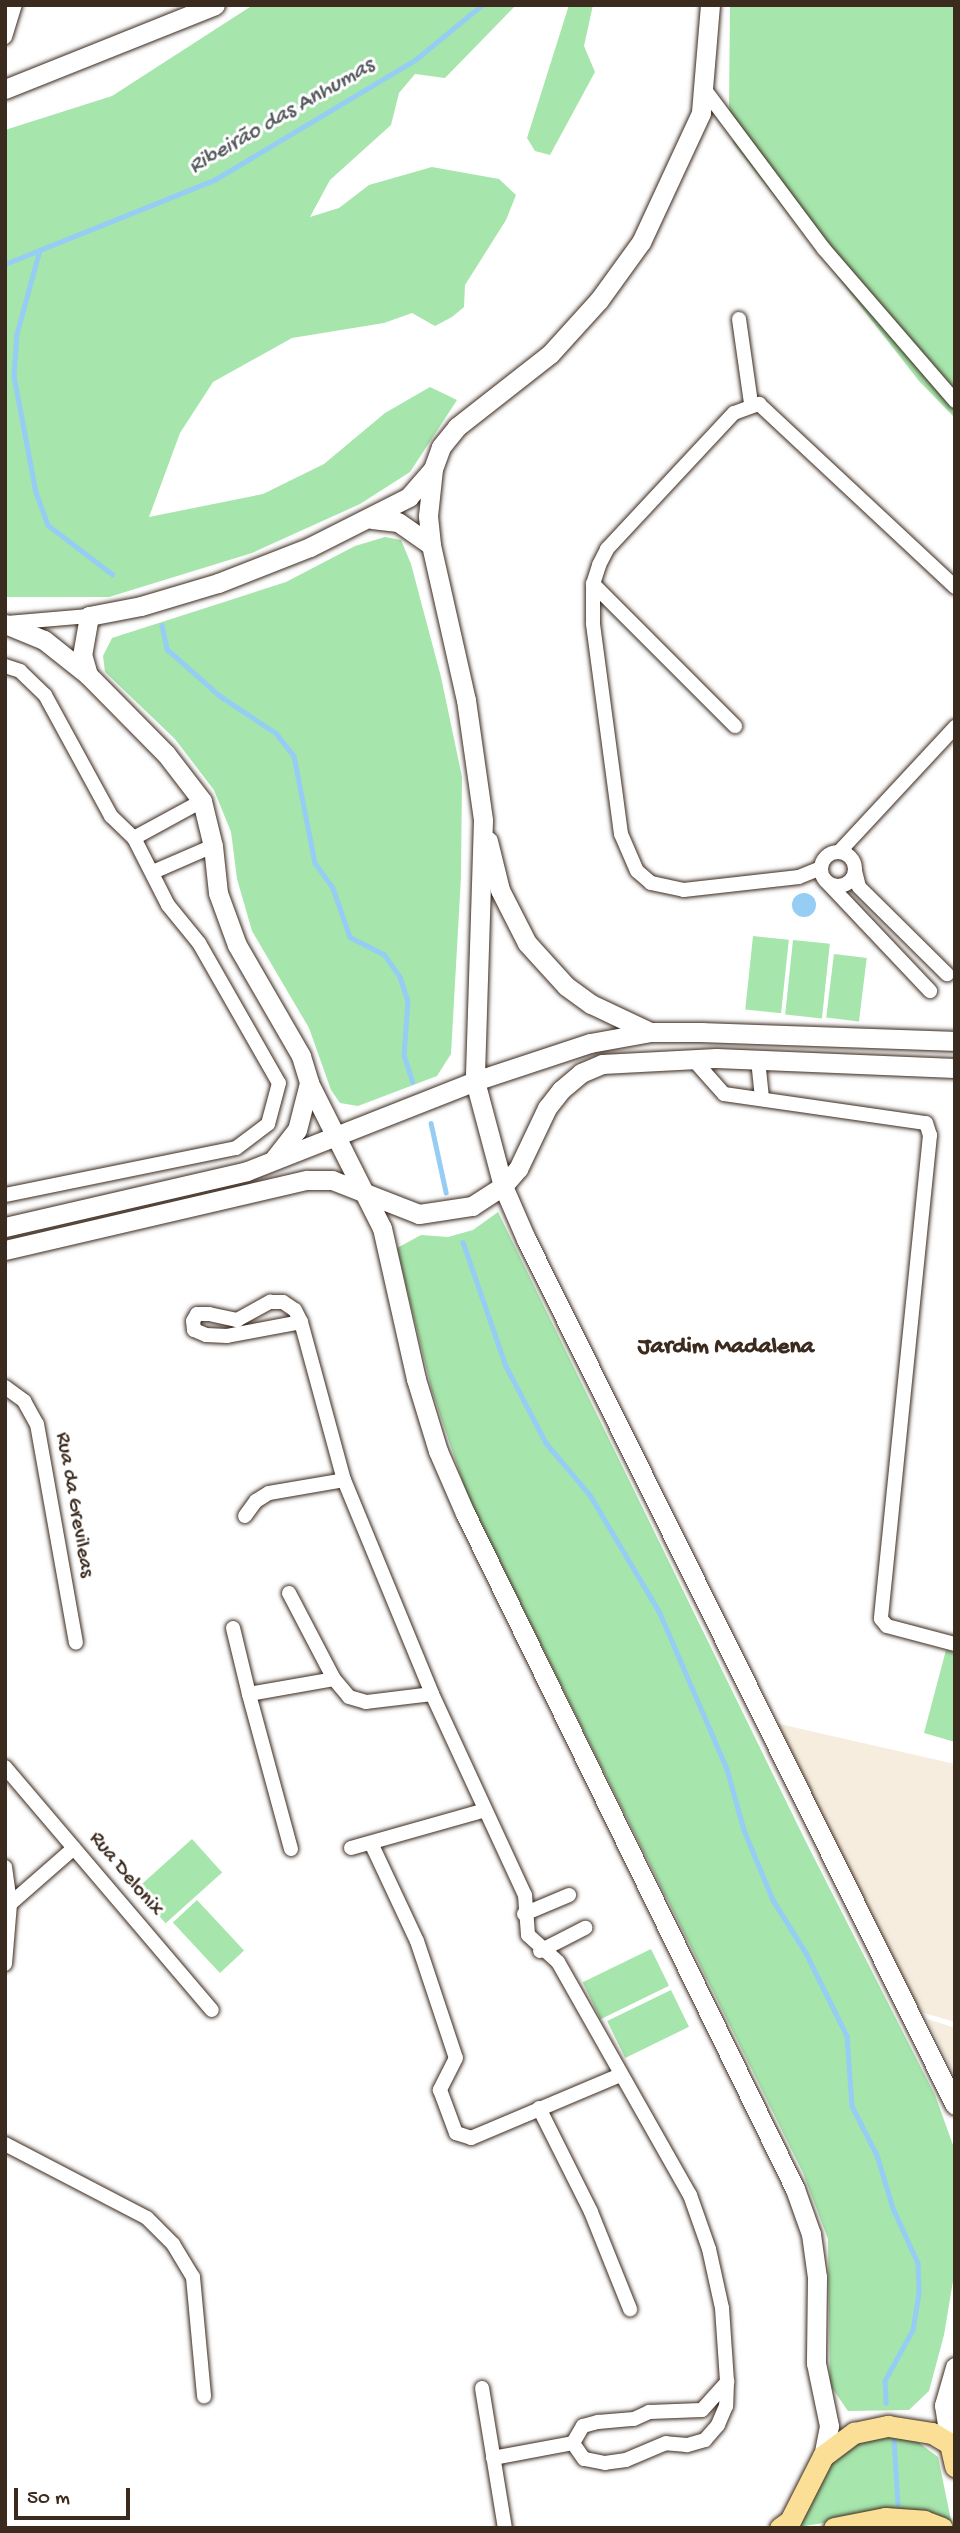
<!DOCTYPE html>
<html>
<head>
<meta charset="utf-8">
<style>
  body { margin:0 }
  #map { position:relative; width:960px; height:2533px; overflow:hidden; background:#fff; font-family:"Gochi Hand",sans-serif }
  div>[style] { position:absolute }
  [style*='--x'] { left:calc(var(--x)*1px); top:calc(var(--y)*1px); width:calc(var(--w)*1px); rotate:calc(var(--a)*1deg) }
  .built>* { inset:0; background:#f6eddf }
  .green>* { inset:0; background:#a6e5ac; transform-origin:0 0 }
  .water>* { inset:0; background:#95cdf4 }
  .round { border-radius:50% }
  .stream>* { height:4.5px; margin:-2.25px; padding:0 2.25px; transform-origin:2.25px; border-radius:2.25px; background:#95cdf4 }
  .roads { filter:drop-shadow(0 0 2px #3b2a1e) drop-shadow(0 0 2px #3b2a1e) }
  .street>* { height:14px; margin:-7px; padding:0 7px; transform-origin:7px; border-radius:7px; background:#fff }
  .street>.ring { margin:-7px; padding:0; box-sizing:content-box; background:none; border:14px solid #fff; border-radius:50% }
  .secondary>* { height:19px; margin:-9.5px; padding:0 9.5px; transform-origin:9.5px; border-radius:9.5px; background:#fff }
  .primary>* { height:21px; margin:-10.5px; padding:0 10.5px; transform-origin:10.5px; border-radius:10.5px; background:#fbdf96 }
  span { translate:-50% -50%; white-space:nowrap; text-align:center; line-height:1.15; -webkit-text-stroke:6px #fff; paint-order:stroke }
  .street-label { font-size:21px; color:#3b2a1e }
  .water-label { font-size:23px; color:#565b5e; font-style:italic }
  .quarter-label { font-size:24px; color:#3b2a1e; font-weight:700 }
  .frame { position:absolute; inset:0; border:7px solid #3b2a1e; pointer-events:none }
  .scale { position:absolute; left:14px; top:2488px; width:116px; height:32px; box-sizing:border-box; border:4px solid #3b2a1e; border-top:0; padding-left:9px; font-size:21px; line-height:24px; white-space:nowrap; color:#3b2a1e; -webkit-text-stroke:5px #fff; paint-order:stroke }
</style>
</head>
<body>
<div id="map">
  <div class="built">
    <div style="clip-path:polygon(775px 1723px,955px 1764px,955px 2022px,921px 2012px)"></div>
    <div style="clip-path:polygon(927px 2019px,955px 2028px,955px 2076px)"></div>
  </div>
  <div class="green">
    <div style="clip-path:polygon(253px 5px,516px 5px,445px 78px,415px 74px,399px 93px,391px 125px,330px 180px,310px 217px,339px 208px,369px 185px,432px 167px,499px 179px,516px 195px,506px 220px,465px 285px,464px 307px,452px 317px,435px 326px,412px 313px,384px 323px,292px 338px,213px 382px,180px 433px,149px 517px,263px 494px,324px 464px,385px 413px,430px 387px,457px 400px,410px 472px,360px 504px,252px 553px,109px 597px,5px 597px,5px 130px,112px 96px)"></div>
    <div style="clip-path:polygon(569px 5px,593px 5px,584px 46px,595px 72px,550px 155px,535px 151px,527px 138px)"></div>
    <div style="clip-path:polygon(730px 5px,955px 5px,955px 418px,919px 381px,733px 143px,729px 106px)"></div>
    <div style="clip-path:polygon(385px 537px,401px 540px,411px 564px,441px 677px,462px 777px,461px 877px,451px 1054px,437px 1076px,358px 1106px,340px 1103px,331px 1090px,309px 1028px,252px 931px,237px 879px,231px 832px,214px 790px,175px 739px,105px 672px,103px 656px,112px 638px,286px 582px,355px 546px)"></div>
    <div style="left:753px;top:936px;width:36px;height:74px;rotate:6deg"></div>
    <div style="left:793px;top:940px;width:37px;height:75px;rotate:6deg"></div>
    <div style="left:834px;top:954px;width:33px;height:64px;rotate:7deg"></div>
    <div style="clip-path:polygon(498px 1212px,806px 1842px,935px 2095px,953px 2145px,955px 2269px,944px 2335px,929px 2391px,909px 2410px,848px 2411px,830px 2385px,828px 2239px,803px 2173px,468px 1497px,432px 1391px,397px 1248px,421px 1235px,448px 1237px,473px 1230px)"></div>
    <div style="clip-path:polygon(946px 1650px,955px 1653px,955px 1742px,924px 1733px)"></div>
    <div style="left:192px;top:1839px;width:45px;height:76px;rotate:48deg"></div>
    <div style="left:197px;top:1900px;width:69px;height:33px;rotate:47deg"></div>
    <div style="left:651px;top:1949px;width:41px;height:76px;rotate:64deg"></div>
    <div style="left:671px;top:1990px;width:41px;height:71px;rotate:64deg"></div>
    <div style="clip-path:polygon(881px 2435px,914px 2439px,938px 2457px,952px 2525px,880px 2514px,792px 2528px,829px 2464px,852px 2445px)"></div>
  </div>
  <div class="water">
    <div class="round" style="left:792px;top:893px;width:24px;height:24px"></div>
  </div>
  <div class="stream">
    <div style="--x:40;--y:250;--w:87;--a:105.3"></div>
    <div style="--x:17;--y:334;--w:42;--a:94.1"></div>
    <div style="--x:14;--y:376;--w:118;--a:79.3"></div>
    <div style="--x:36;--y:492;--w:35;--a:70"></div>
    <div style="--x:48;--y:525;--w:81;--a:37.4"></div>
    <div style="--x:5;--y:264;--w:227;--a:-21.9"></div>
    <div style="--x:216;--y:179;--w:232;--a:-30.9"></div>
    <div style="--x:415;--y:60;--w:87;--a:-39.4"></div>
    <div style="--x:162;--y:625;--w:25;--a:78"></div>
    <div style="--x:167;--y:649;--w:71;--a:41.6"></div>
    <div style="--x:220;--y:696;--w:67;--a:33.5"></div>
    <div style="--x:276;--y:733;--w:29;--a:52"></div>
    <div style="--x:294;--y:756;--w:109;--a:78.9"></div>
    <div style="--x:315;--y:863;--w:31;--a:54"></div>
    <div style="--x:333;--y:888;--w:52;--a:70.9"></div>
    <div style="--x:350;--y:937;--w:38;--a:27"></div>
    <div style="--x:384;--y:954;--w:28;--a:55"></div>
    <div style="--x:400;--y:977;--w:25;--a:72"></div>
    <div style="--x:408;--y:1001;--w:54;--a:94.2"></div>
    <div style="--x:404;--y:1055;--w:28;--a:72"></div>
    <div style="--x:431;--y:1123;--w:71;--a:77.7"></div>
    <div style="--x:463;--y:1242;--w:131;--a:70.9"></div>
    <div style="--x:506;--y:1366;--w:87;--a:62.5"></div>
    <div style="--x:546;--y:1443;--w:68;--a:49.8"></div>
    <div style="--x:590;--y:1495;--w:135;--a:59.3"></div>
    <div style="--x:659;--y:1611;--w:172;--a:66.7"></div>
    <div style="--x:727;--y:1769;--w:63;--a:74.4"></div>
    <div style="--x:744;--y:1830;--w:76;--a:67.5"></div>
    <div style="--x:773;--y:1900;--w:62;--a:58.1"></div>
    <div style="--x:806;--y:1953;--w:93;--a:63.7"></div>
    <div style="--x:847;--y:2036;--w:70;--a:85.9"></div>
    <div style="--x:852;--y:2106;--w:55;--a:63"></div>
    <div style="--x:877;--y:2155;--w:55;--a:73.2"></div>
    <div style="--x:893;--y:2208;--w:60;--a:65.6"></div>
    <div style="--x:918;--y:2263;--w:30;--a:88"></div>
    <div style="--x:919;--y:2293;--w:37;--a:99"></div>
    <div style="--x:913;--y:2330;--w:58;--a:118.8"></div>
    <div style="--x:885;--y:2381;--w:22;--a:87"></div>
    <div style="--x:894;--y:2440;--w:64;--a:86.4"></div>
  </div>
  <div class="roads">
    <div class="street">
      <div style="--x:5;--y:37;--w:34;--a:-73"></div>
      <div style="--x:705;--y:90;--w:199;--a:53.2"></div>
      <div style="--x:824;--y:249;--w:201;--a:49.2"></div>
      <div style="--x:739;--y:319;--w:85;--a:81.9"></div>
      <div style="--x:593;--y:584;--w:201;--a:45"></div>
      <div style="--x:7;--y:623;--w:82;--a:-4.9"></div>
      <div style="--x:5;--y:666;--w:16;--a:18"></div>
      <div style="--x:20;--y:671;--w:35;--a:44"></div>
      <div style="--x:45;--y:695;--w:138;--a:61.4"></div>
      <div style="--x:111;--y:816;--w:32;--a:44"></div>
      <div style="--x:134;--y:838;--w:75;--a:63.1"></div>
      <div style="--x:168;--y:905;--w:49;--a:50.8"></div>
      <div style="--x:199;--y:943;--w:161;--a:60.3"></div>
      <div style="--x:279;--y:1083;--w:42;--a:105"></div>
      <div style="--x:268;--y:1124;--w:40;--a:143"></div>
      <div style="--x:236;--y:1148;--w:236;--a:168.5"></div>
      <div style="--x:134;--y:838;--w:77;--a:-28.6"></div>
      <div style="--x:839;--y:852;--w:171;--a:-47.1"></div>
      <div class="ring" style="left:821px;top:852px;width:20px;height:20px"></div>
      <div style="--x:821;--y:868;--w:24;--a:158"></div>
      <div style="--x:799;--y:877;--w:116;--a:173.6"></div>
      <div style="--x:684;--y:890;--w:34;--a:-168"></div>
      <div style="--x:651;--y:883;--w:18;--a:-139"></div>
      <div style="--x:637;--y:871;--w:40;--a:-113.4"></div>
      <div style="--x:621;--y:834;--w:213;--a:-97.6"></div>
      <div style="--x:593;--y:623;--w:39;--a:-90"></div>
      <div style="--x:593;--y:584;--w:20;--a:-72"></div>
      <div style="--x:599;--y:565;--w:18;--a:-63"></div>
      <div style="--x:607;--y:549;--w:186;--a:-47"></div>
      <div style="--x:734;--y:413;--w:27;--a:-20"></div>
      <div style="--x:759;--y:404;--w:268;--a:43"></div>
      <div style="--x:855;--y:871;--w:16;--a:76"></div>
      <div style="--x:859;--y:887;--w:124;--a:44.7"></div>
      <div style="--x:153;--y:872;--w:65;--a:-23.4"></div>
      <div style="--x:825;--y:880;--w:153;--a:46.6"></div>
      <div style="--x:692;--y:1058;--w:48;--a:48.4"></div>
      <div style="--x:724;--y:1094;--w:204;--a:8.2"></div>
      <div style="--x:926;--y:1123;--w:13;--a:72"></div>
      <div style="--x:930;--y:1135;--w:486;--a:95.8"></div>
      <div style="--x:881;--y:1619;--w:9;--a:49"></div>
      <div style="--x:887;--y:1626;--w:70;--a:14.8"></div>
      <div style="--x:758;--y:1060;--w:38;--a:84"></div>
      <div style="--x:301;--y:1322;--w:75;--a:169.3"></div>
      <div style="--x:227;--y:1336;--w:21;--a:-177"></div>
      <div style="--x:206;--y:1335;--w:13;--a:-157"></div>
      <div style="--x:194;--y:1330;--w:9;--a:-96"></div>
      <div style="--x:193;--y:1321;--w:8;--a:-60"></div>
      <div style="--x:197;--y:1314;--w:12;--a:0"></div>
      <div style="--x:209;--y:1314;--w:29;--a:12"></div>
      <div style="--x:237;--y:1320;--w:38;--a:-29"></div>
      <div style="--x:270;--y:1302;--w:13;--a:0"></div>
      <div style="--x:283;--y:1302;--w:14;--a:34"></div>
      <div style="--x:295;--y:1310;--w:13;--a:63"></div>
      <div style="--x:301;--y:1322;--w:164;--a:74.8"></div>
      <div style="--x:344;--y:1480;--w:231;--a:67.6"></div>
      <div style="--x:432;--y:1694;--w:221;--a:65.2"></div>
      <div style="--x:525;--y:1895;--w:40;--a:85.7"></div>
      <div style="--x:528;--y:1935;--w:40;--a:42"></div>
      <div style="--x:558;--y:1962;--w:268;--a:60.5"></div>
      <div style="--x:690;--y:2195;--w:57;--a:70.6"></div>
      <div style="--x:709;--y:2249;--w:60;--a:77.6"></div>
      <div style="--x:722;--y:2308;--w:74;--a:86.1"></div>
      <div style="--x:727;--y:2382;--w:24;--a:92"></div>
      <div style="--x:726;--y:2406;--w:21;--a:113"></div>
      <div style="--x:718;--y:2425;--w:20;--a:131"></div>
      <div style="--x:705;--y:2440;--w:19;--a:164"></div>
      <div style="--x:687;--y:2445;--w:21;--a:-175"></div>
      <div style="--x:666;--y:2443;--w:43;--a:157"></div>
      <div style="--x:626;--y:2460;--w:21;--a:172"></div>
      <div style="--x:605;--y:2463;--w:21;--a:-169"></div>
      <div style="--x:584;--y:2459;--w:19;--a:-125"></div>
      <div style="--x:573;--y:2443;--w:20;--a:-60"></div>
      <div style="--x:583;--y:2426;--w:16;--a:-15"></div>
      <div style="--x:598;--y:2422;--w:36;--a:-5"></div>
      <div style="--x:634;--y:2419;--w:17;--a:-25"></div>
      <div style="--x:649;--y:2412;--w:53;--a:-2.2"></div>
      <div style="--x:702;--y:2410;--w:38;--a:-48"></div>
      <div style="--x:5;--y:1387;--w:24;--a:36"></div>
      <div style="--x:24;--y:1401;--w:26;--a:61"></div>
      <div style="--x:37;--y:1424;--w:222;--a:79.9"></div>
      <div style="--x:245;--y:1516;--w:19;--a:-54"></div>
      <div style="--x:256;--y:1501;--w:15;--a:-32"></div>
      <div style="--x:269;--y:1493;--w:76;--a:-9.8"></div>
      <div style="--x:289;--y:1593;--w:97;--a:62.4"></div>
      <div style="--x:334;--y:1679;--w:23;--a:50"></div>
      <div style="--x:349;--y:1697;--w:18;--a:16"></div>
      <div style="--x:366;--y:1702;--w:66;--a:-6.9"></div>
      <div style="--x:233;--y:1628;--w:68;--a:76.4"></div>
      <div style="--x:5;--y:1767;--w:319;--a:49.6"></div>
      <div style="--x:371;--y:1843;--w:108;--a:64.9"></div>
      <div style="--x:417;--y:1941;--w:123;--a:71.6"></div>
      <div style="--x:456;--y:2058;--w:36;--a:117"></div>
      <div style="--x:440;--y:2090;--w:46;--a:69.6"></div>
      <div style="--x:456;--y:2133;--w:16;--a:18"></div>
      <div style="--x:471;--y:2138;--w:162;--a:-22.9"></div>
      <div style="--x:351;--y:1848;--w:139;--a:-15.8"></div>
      <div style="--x:291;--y:1849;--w:161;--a:-105.2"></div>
      <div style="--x:249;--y:1694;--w:86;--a:-10"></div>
      <div style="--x:5;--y:1867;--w:37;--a:82"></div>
      <div style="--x:10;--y:1904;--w:60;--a:94.8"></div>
      <div style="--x:10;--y:1904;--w:85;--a:-41.2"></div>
      <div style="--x:524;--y:1914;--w:49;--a:-22.9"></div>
      <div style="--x:540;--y:1951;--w:51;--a:-27.1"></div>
      <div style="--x:539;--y:2108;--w:116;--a:63.4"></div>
      <div style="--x:591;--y:2212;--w:105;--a:68.1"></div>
      <div style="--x:5;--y:2144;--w:160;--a:27.5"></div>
      <div style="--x:147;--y:2218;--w:37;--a:45"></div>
      <div style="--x:173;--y:2244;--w:39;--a:59"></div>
      <div style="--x:193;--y:2277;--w:120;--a:84.7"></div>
      <div style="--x:482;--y:2388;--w:142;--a:80.7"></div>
      <div style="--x:493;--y:2458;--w:81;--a:-10.6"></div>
    </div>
    <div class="secondary">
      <div style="--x:710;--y:5;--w:108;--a:94.8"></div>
      <div style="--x:701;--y:113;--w:142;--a:114.9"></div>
      <div style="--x:641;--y:242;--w:72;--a:125.9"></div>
      <div style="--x:599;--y:300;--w:73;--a:132.2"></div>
      <div style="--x:550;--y:354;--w:118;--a:141.9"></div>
      <div style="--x:457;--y:427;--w:26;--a:129"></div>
      <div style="--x:441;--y:447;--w:23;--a:110"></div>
      <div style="--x:433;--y:469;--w:47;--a:96.1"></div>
      <div style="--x:428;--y:516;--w:29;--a:84"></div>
      <div style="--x:431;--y:545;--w:159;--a:77.3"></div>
      <div style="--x:466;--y:700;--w:121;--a:81.9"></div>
      <div style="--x:483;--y:820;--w:261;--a:91.8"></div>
      <div style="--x:475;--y:1081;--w:109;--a:75.1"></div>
      <div style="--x:503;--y:1186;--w:58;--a:66.5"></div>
      <div style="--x:526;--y:1239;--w:966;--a:63.65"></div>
      <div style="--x:5;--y:89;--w:226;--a:-21.8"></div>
      <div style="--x:433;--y:469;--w:37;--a:131"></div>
      <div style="--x:409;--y:497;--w:111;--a:153.2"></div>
      <div style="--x:310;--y:547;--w:99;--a:158.6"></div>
      <div style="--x:218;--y:583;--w:80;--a:163.4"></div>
      <div style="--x:141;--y:606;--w:53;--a:169.1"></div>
      <div style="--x:89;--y:616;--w:39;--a:100"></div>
      <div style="--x:82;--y:654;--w:22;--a:74"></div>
      <div style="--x:88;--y:675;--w:111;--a:45.4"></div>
      <div style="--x:166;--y:754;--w:59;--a:52.5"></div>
      <div style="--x:202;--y:801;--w:46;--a:76.3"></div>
      <div style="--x:213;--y:846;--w:47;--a:83.9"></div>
      <div style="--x:218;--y:893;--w:55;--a:69.9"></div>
      <div style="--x:237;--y:945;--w:128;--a:60"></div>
      <div style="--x:301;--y:1056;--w:28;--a:73"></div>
      <div style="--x:309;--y:1083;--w:162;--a:63.3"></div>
      <div style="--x:382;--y:1228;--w:155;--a:77.3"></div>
      <div style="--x:416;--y:1379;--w:75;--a:73"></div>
      <div style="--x:438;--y:1451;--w:68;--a:66.5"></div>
      <div style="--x:465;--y:1513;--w:752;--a:63.98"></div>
      <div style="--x:795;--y:2189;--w:48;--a:70.4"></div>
      <div style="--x:811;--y:2234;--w:43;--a:82.1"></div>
      <div style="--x:817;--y:2277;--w:86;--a:90.7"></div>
      <div style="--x:816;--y:2363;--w:64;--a:78.3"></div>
      <div style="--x:829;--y:2426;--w:31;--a:101"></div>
      <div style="--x:372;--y:519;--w:26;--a:7"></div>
      <div style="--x:398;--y:522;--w:40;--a:34.9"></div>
      <div style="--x:5;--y:624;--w:42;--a:22.3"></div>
      <div style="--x:44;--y:640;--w:56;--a:38.5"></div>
      <div style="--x:488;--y:841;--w:50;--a:76.2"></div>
      <div style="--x:500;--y:890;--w:59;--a:63"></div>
      <div style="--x:527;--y:943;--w:58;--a:47.8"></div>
      <div style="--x:566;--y:986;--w:31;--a:36"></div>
      <div style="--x:591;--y:1004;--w:65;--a:25.4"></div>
      <div style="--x:274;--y:1159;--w:37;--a:-52"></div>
      <div style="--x:297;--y:1130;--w:49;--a:-75.7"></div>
      <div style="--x:5;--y:1227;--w:248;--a:-13"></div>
      <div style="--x:247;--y:1171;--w:245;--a:-21.5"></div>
      <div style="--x:475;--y:1081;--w:121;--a:-18.3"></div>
      <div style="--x:590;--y:1043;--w:62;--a:-10.2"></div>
      <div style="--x:651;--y:1032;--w:51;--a:0"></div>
      <div style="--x:702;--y:1032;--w:253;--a:2"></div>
      <div style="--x:5;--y:1250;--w:310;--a:-13.1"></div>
      <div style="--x:307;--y:1180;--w:25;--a:0"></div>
      <div style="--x:332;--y:1180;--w:93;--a:21.3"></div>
      <div style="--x:419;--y:1214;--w:54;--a:-8.6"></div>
      <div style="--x:472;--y:1206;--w:37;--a:-33"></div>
      <div style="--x:503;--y:1186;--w:23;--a:-49"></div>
      <div style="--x:518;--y:1169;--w:68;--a:-64.6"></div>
      <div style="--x:547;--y:1108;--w:23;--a:-52"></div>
      <div style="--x:561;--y:1090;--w:26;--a:-40"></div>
      <div style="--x:581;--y:1073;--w:23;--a:-23"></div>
      <div style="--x:602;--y:1064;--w:114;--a:-3"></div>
      <div style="--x:716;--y:1058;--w:239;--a:2.4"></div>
      <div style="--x:955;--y:2367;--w:40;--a:106"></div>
      <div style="--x:944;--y:2405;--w:39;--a:81"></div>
      <div style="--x:950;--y:2444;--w:5;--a:22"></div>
    </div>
    <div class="primary">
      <div style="--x:780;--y:2528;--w:12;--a:-35"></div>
      <div style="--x:790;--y:2521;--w:73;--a:-63.1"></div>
      <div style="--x:823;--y:2456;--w:39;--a:-37"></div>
      <div style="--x:854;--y:2433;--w:35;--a:-12"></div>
      <div style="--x:888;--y:2426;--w:45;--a:9"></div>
      <div style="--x:932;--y:2433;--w:21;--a:31"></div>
      <div style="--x:950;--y:2444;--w:23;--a:77"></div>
      <div style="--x:834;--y:2528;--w:52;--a:-11.1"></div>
      <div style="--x:885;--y:2518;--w:39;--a:4"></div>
      <div style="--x:924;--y:2521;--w:19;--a:21"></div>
    </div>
  </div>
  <div class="street-label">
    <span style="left:73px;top:1505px;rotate:80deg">Rua da Grevileas</span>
    <span style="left:125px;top:1875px;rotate:50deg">Rua Delonix</span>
  </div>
  <div class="water-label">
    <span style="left:282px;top:117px;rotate:-30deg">Ribeirão das Anhumas</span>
  </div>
  <div class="quarter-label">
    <span style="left:726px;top:1348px">Jardim Madalena</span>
  </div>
  <div class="frame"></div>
  <div class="scale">50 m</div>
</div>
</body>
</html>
